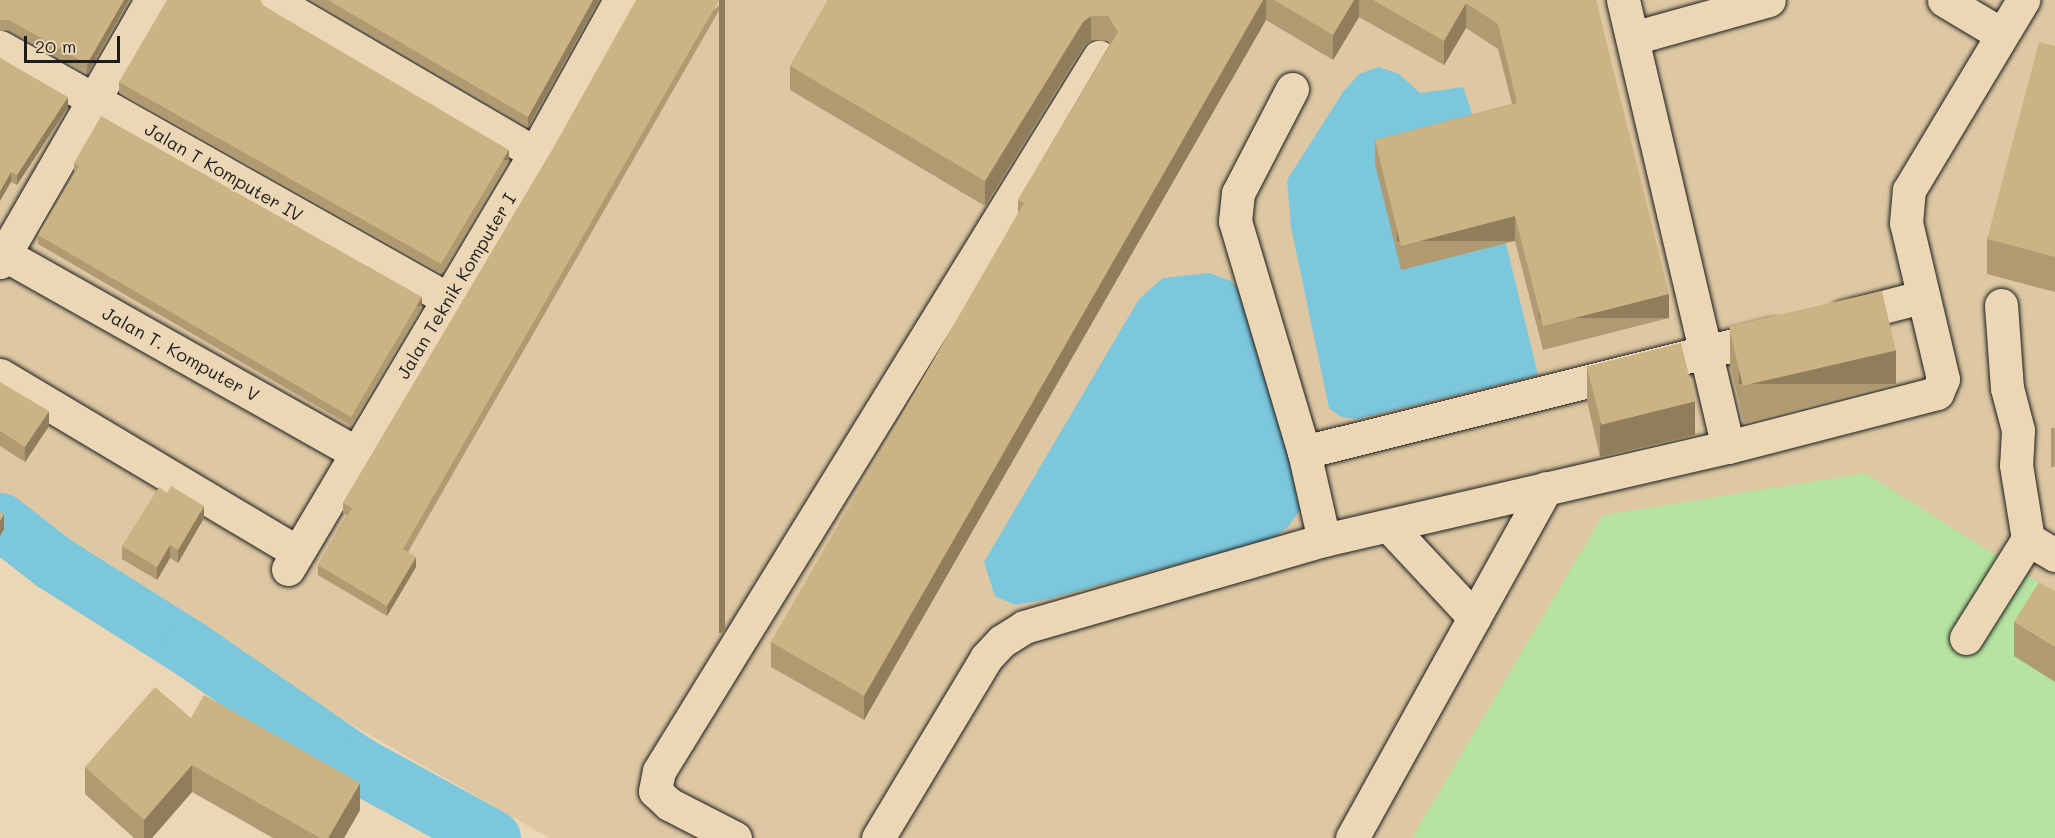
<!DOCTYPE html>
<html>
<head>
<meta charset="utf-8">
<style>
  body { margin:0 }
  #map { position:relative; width:2055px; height:838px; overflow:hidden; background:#ebd7b5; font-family:Mali,sans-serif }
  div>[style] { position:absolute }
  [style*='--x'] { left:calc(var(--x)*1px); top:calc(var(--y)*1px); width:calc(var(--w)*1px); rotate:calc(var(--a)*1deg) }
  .built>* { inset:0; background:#dec8a3 }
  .green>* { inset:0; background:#b6e3a1 }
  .water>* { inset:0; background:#7cc7dc }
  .river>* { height:57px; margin:-28.5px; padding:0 28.5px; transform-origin:28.5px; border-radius:28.5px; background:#7cc7dc }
  .roads { filter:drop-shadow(0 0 2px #1c1c1c) drop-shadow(0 0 2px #1c1c1c) }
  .minor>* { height:33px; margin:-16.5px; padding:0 16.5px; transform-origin:16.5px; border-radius:16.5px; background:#ebd7b5 }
  .wall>* { inset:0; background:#af9a71; transform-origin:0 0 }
  .shaded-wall>* { inset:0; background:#8f7d5c; transform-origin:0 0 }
  .building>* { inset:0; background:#ccb383; transform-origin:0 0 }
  span { translate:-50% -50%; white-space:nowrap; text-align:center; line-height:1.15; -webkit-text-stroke:4.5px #ebd7b5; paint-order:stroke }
  .street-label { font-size:18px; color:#1c1c1c }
  .scale { position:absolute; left:24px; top:36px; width:96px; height:27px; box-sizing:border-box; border:3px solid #1c1c1c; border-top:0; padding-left:8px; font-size:18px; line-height:21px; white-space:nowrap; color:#1c1c1c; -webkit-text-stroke:4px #ebd7b5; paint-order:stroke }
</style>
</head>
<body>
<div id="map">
  <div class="built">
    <div style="clip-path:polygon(0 0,2055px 0,2055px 838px,549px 838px,316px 704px,0 496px)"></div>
  </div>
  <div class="green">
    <div style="clip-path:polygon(1865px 473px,2055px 593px,2055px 838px,1412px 838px,1603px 515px)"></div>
  </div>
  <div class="water">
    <div style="clip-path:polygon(1379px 67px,1399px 74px,1420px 93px,1463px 87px,1480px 137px,1538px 375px,1357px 419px,1341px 417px,1329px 408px,1291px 227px,1287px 180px,1343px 92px,1359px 74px)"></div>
    <div style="clip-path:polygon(1209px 273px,1231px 281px,1247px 299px,1299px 468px,1301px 509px,1287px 528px,1271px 539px,1044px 600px,1015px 605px,995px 596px,984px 562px,1139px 299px,1163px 278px)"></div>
  </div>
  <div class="river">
    <div style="--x:0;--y:521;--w:68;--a:37.9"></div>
    <div style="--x:54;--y:563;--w:160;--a:32.2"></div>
    <div style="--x:189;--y:648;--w:204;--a:34.6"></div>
    <div style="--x:357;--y:764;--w:154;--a:28.7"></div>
  </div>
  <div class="roads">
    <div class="minor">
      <div style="--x:273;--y:0;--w:303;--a:30.3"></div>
      <div style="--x:1623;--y:0;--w:459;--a:76.8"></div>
      <div style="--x:1944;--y:0;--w:66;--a:30.8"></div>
      <div style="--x:1633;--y:38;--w:141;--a:-15.6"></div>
      <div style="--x:0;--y:47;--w:514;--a:29.36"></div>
      <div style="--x:1292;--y:89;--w:117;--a:117.4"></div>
      <div style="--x:1238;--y:193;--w:28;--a:96"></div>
      <div style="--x:1235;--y:221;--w:241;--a:73.4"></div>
      <div style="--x:1304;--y:452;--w:90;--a:77.2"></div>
      <div style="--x:0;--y:252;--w:410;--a:29.4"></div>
      <div style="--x:0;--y:262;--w:302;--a:-60"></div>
      <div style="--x:2001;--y:305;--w:83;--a:85.9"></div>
      <div style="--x:2007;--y:388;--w:43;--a:75.3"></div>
      <div style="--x:2018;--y:430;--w:35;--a:93"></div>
      <div style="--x:2016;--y:465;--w:75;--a:80.8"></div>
      <div style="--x:2028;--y:539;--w:31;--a:31"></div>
      <div style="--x:1844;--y:317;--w:80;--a:-14.6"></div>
      <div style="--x:0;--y:375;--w:346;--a:30.8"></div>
      <div style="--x:1304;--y:452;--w:484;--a:-14"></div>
      <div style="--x:1389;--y:526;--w:125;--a:47"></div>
      <div style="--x:288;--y:569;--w:484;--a:-59.3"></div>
      <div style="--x:535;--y:153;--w:175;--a:-60.9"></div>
      <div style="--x:1966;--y:638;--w:117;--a:-57.9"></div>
      <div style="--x:735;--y:838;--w:74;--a:-152.7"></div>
      <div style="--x:669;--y:804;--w:19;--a:-137"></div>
      <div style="--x:655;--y:791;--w:20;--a:-79"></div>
      <div style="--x:659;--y:771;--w:839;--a:-58.36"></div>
      <div style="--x:878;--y:838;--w:210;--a:-59"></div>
      <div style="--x:986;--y:658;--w:23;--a:-47"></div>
      <div style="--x:1002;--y:641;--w:26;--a:-32"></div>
      <div style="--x:1024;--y:627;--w:312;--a:-16.2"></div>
      <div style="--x:1324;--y:540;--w:415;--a:-13"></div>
      <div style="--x:1728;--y:447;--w:216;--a:-14.5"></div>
      <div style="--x:1937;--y:393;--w:15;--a:-67"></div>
      <div style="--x:1943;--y:379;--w:160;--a:-103.3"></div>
      <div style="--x:1906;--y:223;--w:33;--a:-85"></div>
      <div style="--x:1909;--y:190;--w:222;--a:-59"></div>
      <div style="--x:1352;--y:838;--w:400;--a:-61"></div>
    </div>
  </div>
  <div class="wall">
    <div style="clip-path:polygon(0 0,129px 0,87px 74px,9px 30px,0 31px)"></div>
    <div style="clip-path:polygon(310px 0,599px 0,528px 127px)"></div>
    <div style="clip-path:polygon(725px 0,408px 552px,416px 567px,387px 616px,318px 575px,318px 565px,347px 515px,343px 513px,343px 503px,551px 152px)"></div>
    <div style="clip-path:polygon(828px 0,1596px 0,1669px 318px,1543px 350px,1515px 241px,1401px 270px,1375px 164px,1375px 140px,1512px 104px,1498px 49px,1466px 28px,1444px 65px,1359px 17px,1333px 60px,1266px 20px,864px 720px,771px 667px,771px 642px,1018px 214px,1018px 200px,1110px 44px,1108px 41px,1091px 40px,1083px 47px,985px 206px,790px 90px,790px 66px)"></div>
    <div style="clip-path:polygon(264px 6px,509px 160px,441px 274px,119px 93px,119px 82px)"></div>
    <div style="clip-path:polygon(2055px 46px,2055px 292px,1987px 274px,1987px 239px)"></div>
    <div style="clip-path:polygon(0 58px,68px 107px,17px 185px,11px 182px)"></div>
    <div style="clip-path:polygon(74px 163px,422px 306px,351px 426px,38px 244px,38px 235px,75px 173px,74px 172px)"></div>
    <div style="clip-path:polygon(1730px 330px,1896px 384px,1744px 424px,1730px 364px)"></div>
    <div style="clip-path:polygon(1587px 366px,1695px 435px,1600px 457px,1587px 401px)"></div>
    <div style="clip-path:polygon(0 382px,49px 426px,25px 462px,0 446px)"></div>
    <div style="left:2055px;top:428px;width:39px;height:4px;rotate:90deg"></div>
    <div style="clip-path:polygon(204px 518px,178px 563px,170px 558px,157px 580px,122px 559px,122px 546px)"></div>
    <div style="clip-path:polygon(2055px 591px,2055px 682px,2014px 656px,2014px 622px)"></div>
    <div style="clip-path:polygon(191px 718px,360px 810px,344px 838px,273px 838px,192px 792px,152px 838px,134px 838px,85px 794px,85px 767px)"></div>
  </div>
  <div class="shaded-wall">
    <div style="clip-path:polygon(124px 0,129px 0,87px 74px,87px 64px)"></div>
    <div style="clip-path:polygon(593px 0,599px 0,528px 127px,528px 117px)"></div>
    <div style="left:719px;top:0;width:6px;height:633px"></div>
    <div style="clip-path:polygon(1263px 0,1266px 0,1266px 20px,864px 720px,864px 696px)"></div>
    <div style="clip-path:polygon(1354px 0,1359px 0,1359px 17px,1333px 60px,1333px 35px)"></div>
    <div style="clip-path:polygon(1466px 3px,1466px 28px,1444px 65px,1444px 41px)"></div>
    <div style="clip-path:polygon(1091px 16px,1091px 40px,1083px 47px,985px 206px,985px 181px,1083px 22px)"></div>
    <div style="clip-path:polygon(68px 97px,68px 107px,17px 185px,17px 175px)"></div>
    <div style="left:509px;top:150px;width:10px;height:133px;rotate:90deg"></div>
    <div style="clip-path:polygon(11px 172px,11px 182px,0 201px,0 191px)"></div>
    <div style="left:1515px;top:216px;width:25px;height:118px;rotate:90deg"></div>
    <div style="left:1669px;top:294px;width:24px;height:130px;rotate:90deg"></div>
    <div style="left:422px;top:297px;width:9px;height:139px;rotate:90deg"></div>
    <div style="left:1896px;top:350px;width:34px;height:157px;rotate:90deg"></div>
    <div style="clip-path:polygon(1695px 401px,1695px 435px,1600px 457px,1600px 423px)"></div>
    <div style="clip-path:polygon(49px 411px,49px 426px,25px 462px,25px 447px)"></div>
    <div style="clip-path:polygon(204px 506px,204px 518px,178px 563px,178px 550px)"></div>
    <div style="clip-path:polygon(4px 514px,4px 529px,0 536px,0 521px)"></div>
    <div style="clip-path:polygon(170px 545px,170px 558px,157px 580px,157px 567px)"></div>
    <div style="clip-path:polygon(416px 557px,416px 567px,387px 616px,387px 606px)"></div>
    <div style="clip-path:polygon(192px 765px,192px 792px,152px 838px,144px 838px,144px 820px)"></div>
    <div style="clip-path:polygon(360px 783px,360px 810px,344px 838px,328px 838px)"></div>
  </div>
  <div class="building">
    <div style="clip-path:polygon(0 0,124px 0,87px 64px,9px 20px,0 20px)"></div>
    <div style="clip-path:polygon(167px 0,260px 0,264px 6px,509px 150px,441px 264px,119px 82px)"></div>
    <div style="clip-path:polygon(328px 0,593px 0,528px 117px)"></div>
    <div style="clip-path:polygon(636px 0,719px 0,403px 549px,416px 557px,387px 606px,318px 565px,352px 508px,343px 503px,551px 152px)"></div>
    <div style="clip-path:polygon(828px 0,1263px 0,864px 696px,771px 642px,1024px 203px,1018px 200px,1118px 32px,1108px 16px,1091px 16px,1083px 22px,985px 181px,790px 66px)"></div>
    <div style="clip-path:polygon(1274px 0,1354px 0,1333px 35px)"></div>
    <div style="clip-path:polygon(1373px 0,1596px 0,1669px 294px,1543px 326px,1515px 216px,1401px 246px,1375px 140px,1517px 103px,1498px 24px,1466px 3px,1444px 41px)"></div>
    <div style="clip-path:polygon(2039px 42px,2055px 46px,2055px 257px,1987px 239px)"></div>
    <div style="clip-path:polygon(0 58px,68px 97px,17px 175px,11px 172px,0 191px)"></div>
    <div style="clip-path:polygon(101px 116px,422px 297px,351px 417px,38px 235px,79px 166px,74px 163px)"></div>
    <div style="left:1882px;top:291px;width:61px;height:157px;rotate:77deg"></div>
    <div style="left:1681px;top:343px;width:60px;height:97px;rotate:76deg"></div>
    <div style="clip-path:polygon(0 382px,49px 411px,25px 447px,0 431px)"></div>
    <div style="clip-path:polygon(171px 486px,204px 506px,178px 550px,170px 545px,157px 567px,122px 546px,159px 487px,167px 493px)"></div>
    <div style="clip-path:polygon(0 512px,4px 514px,0 521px)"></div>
    <div style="clip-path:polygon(2039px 582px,2055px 591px,2055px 647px,2014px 622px)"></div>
    <div style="clip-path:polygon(155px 687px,191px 718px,204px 695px,360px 783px,328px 838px,320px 838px,192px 765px,144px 820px,85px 767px)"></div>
  </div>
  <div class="street-label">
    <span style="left:224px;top:172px;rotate:30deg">Jalan T Komputer IV</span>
    <span style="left:456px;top:286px;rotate:-59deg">Jalan Teknik Komputer I</span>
    <span style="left:181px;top:354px;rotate:29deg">Jalan T. Komputer V</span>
  </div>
  <div class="scale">20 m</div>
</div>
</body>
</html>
